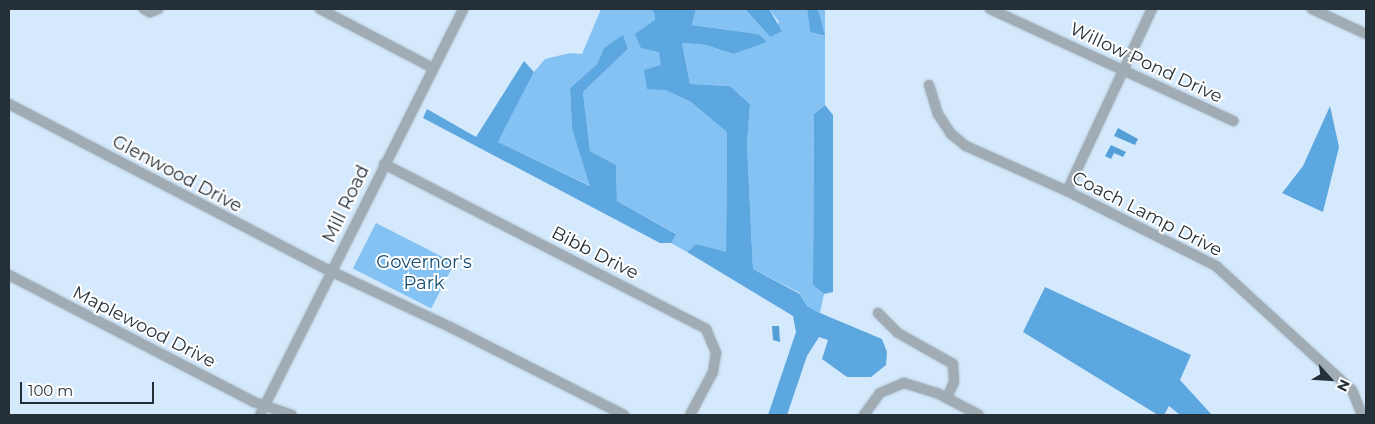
<!DOCTYPE html>
<html>
<head>
<meta charset="utf-8">
<style>
  body { margin:0 }
  #map { position:relative; width:1375px; height:424px; overflow:hidden; background:#d4e9fb; font-family:Montserrat,sans-serif }
  div>[style] { position:absolute }
  [style*='--x'] { left:calc(var(--x)*1px); top:calc(var(--y)*1px); width:calc(var(--w)*1px); rotate:calc(var(--a)*1deg) }
  .green>* { inset:0; background:#84c2f4; transform-origin:0 0 }
  .forest>* { inset:0; background:#5da7e1 }
  .water>* { inset:0; background:#549fd8 }
  .roads { filter:drop-shadow(0 0 1px #b1c4d4) drop-shadow(0 0 1px #b1c4d4) }
  .minor>* { height:10px; margin:-5px; padding:0 5px; transform-origin:5px; border-radius:5px; background:#a0abb4 }
  span { translate:-50% -50%; white-space:nowrap; text-align:center; line-height:1.15; -webkit-text-stroke:4px #fff; paint-order:stroke }
  .street-label { font-size:18px; color:#252f38 }
  .park-label { font-size:18px; color:#144c72 }
  .frame { position:absolute; inset:0; border:10px solid #252f38; pointer-events:none }
  .north { position:absolute; left:1305px; top:354px; width:50px; height:50px; -webkit-text-stroke:4px #fff; paint-order:stroke; rotate:116deg; font-size:14px; font-weight:700; line-height:20px; text-align:center; color:#252f38 }
  .north::after { content:''; display:block; margin:auto; width:18px; height:22px; background:#252f38; clip-path:polygon(50% 0,100% 100%,50% 72%,0 100%) }
  .scale { position:absolute; left:20px; top:382px; width:134px; height:22px; box-sizing:border-box; border:2px solid #252f38; border-top:0; padding-left:6px; font-size:15px; line-height:18px; white-space:nowrap; color:#252f38; -webkit-text-stroke:4px #fff; paint-order:stroke }
</style>
</head>
<body>
<div id="map">
  <div class="green">
    <div style="clip-path:polygon(601px 9px,649px 9px,654px 12px,665px 90px,691px 102px,727px 131px,726px 253px,696px 244px,687px 252px,671px 243px,675px 233px,617px 201px,616px 165px,590px 151px,583px 92px,628px 49px,604px 48px,597px 64px,570px 88px,572px 129px,591px 186px,498px 142px,534px 72px,545px 59px,570px 53px,582px 54px)"></div>
    <div style="clip-path:polygon(696px 9px,745px 9px,770px 37px,779px 22px,769px 9px,807px 9px,810px 32px,824px 36px,818px 9px,825px 9px,825px 105px,814px 114px,813px 285px,824px 294px,820px 313px,807px 306px,800px 293px,753px 269px,747px 144px,750px 104px,730px 86px,690px 84px,682px 43px,706px 45px,733px 54px,758px 34px,692px 25px)"></div>
    <div style="left:376px;top:223px;width:88px;height:51px;rotate:27deg"></div>
  </div>
  <div class="forest">
    <div style="clip-path:polygon(649px 9px,696px 9px,692px 25px,758px 34px,767px 42px,733px 54px,706px 45px,682px 43px,690px 84px,730px 86px,750px 104px,747px 144px,753px 269px,800px 294px,807px 306px,820px 313px,882px 339px,887px 352px,886px 365px,871px 377px,847px 377px,822px 359px,828px 340px,819px 337px,807px 356px,787px 415px,768px 415px,796px 332px,793px 316px,687px 252px,696px 244px,726px 252px,727px 132px,691px 102px,665px 90px,647px 89px,644px 70px,661px 65px,659px 52px,641px 48px,635px 34px,655px 20px,654px 12px)"></div>
    <div style="clip-path:polygon(745px 9px,769px 9px,782px 31px,770px 37px)"></div>
    <div style="clip-path:polygon(807px 9px,818px 9px,825px 36px,810px 32px)"></div>
    <div style="clip-path:polygon(623px 35px,628px 49px,583px 92px,590px 151px,616px 165px,617px 201px,676px 234px,671px 243px,660px 243px,423px 118px,427px 109px,476px 137px,524px 61px,534px 72px,498px 142px,590px 186px,572px 129px,570px 88px,597px 64px,604px 48px)"></div>
    <div style="clip-path:polygon(825px 105px,833px 115px,833px 292px,824px 294px,813px 285px,814px 114px)"></div>
    <div style="clip-path:polygon(1330px 106px,1339px 147px,1323px 212px,1282px 193px,1303px 166px)"></div>
    <div style="clip-path:polygon(1045px 287px,1191px 355px,1180px 380px,1212px 415px,1180px 415px,1169px 406px,1164px 415px,1158px 415px,1023px 332px)"></div>
  </div>
  <div class="water">
    <div style="clip-path:polygon(1118px 128px,1138px 139px,1135px 145px,1114px 136px)"></div>
    <div style="clip-path:polygon(1111px 145px,1126px 152px,1123px 157px,1114px 153px,1111px 159px,1105px 156px)"></div>
    <div style="clip-path:polygon(772px 326px,779px 326px,780px 342px,773px 340px)"></div>
  </div>
  <div class="roads">
    <div class="minor">
      <div style="--x:144;--y:9;--w:7;--a:27"></div>
      <div style="--x:150;--y:12;--w:9;--a:-21"></div>
      <div style="--x:320;--y:9;--w:127;--a:27.6"></div>
      <div style="--x:990;--y:9;--w:268;--a:24.7"></div>
      <div style="--x:1312;--y:9;--w:60;--a:24.8"></div>
      <div style="--x:929;--y:85;--w:30;--a:73"></div>
      <div style="--x:938;--y:114;--w:24;--a:57"></div>
      <div style="--x:951;--y:134;--w:19;--a:39"></div>
      <div style="--x:966;--y:146;--w:111;--a:24"></div>
      <div style="--x:1067;--y:191;--w:167;--a:26.7"></div>
      <div style="--x:1216;--y:266;--w:184;--a:42.4"></div>
      <div style="--x:1352;--y:390;--w:27;--a:68"></div>
      <div style="--x:9;--y:104;--w:353;--a:27.5"></div>
      <div style="--x:322;--y:267;--w:141;--a:25.1"></div>
      <div style="--x:450;--y:327;--w:195;--a:26.8"></div>
      <div style="--x:384;--y:164;--w:362;--a:27.1"></div>
      <div style="--x:706;--y:329;--w:26;--a:67"></div>
      <div style="--x:716;--y:353;--w:19;--a:99"></div>
      <div style="--x:713;--y:372;--w:49;--a:118.1"></div>
      <div style="--x:1067;--y:191;--w:201;--a:-65"></div>
      <div style="--x:9;--y:275;--w:276;--a:27.4"></div>
      <div style="--x:254;--y:402;--w:40;--a:18.9"></div>
      <div style="--x:878;--y:313;--w:28;--a:45"></div>
      <div style="--x:898;--y:333;--w:63;--a:29.4"></div>
      <div style="--x:953;--y:364;--w:18;--a:87"></div>
      <div style="--x:954;--y:382;--w:17;--a:114"></div>
      <div style="--x:260;--y:415;--w:454;--a:-63.4"></div>
      <div style="--x:864;--y:415;--w:27;--a:-54"></div>
      <div style="--x:880;--y:393;--w:26;--a:-23"></div>
      <div style="--x:904;--y:383;--w:34;--a:17"></div>
      <div style="--x:937;--y:393;--w:47;--a:27.6"></div>
    </div>
  </div>
  <div class="street-label">
    <span style="left:1146px;top:63px;rotate:25deg">Willow Pond Drive</span>
    <span style="left:177px;top:174px;rotate:28deg">Glenwood Drive</span>
    <span style="left:346px;top:204px;rotate:-64deg">Mill Road</span>
    <span style="left:1147px;top:214px;rotate:27deg">Coach Lamp Drive</span>
    <span style="left:595px;top:253px;rotate:27deg">Bibb Drive</span>
    <span style="left:144px;top:327px;rotate:27deg">Maplewood Drive</span>
  </div>
  <div class="park-label">
    <span style="left:424px;top:273px">Governor's<br>Park</span>
  </div>
  <div class="frame"></div>
  <div class="north">N</div>
  <div class="scale">100 m</div>
</div>
</body>
</html>
